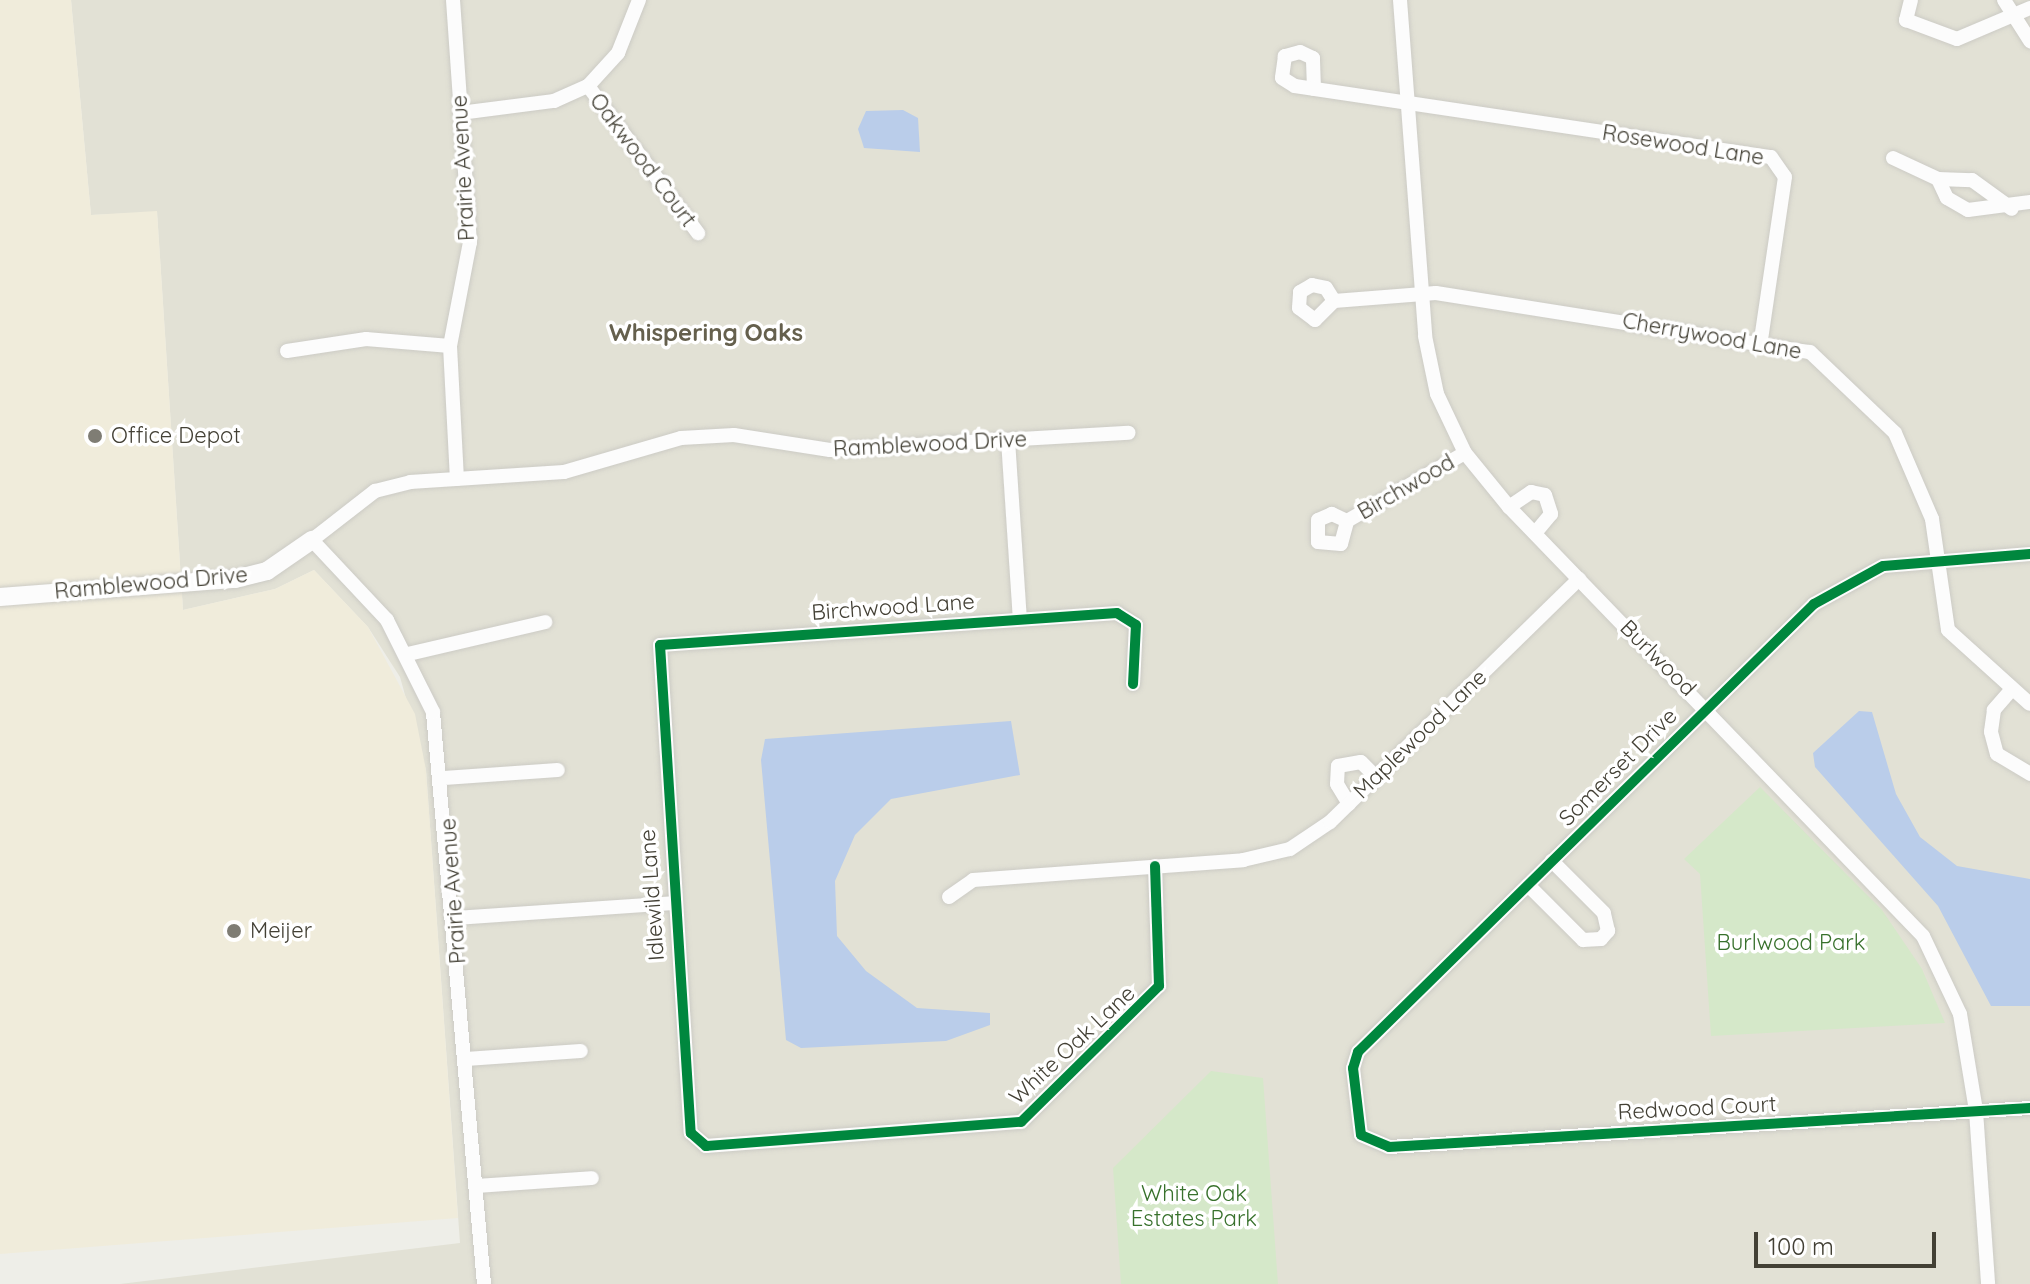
<!DOCTYPE html>
<html>
<head>
<meta charset="utf-8">
<style>
  body { margin:0 }
  #map { position:relative; width:2030px; height:1284px; overflow:hidden; background:#eeeee8; font-family:Quicksand,sans-serif }
  div>[style] { position:absolute }
  [style*='--x'] { left:calc(var(--x)*1px); top:calc(var(--y)*1px); width:calc(var(--w)*1px); rotate:calc(var(--a)*1deg) }
  .residential>* { inset:0; background:#e2e1d5 }
  .commercial>* { inset:0; background:#f0ecdb }
  .green>* { inset:0; background:#d5e8c9 }
  .water>* { inset:0; background:#bacdea }
  .roads { filter:drop-shadow(0 0 2px #cccbc5) drop-shadow(0 0 2px #cccbc5) }
  .minor>* { height:14px; margin:-7px; padding:0 7px; transform-origin:7px; border-radius:7px; background:#fcfcfc }
  .tertiary>* { height:18px; margin:-9px; padding:0 9px; transform-origin:9px; border-radius:9px; background:#fcfcfc }
  .cycleway>* { height:10px; margin:-5px; padding:0 5px; transform-origin:5px; border-radius:5px; background:#00873e }
  .dots>* { width:22px; height:22px; translate:-50% -50%; box-sizing:border-box; border:4px solid #fff; border-radius:50% }
  span { translate:-50% -50%; white-space:nowrap; text-align:center; line-height:1.15; -webkit-text-stroke:7px #fff; paint-order:stroke }
  .street-label { font-size:22px; color:#434035 }
  .poi-label { font-size:22px; color:#434035 }
  .left { translate:0 -50%; text-align:left }
  .park-label { font-size:22px; color:#38712c }
  .neighbourhood-label { font-size:24px; color:#65604d; font-weight:700 }
  .scale { position:absolute; left:1754px; top:1232px; width:182px; height:36px; box-sizing:border-box; border:4px solid #434035; border-top:0; padding-left:10px; font-size:24px; line-height:28px; white-space:nowrap; color:#434035; -webkit-text-stroke:6px #fff; paint-order:stroke }
</style>
</head>
<body>
<div id="map">
  <div class="residential">
    <div style="clip-path:polygon(71px 0,2030px 0,2030px 1284px,120px 1284px,460px 1243px,426px 770px,400px 677px,368px 627px,314px 570px,275px 589px,183px 610px,157px 212px,91px 215px)"></div>
  </div>
  <div class="commercial">
    <div style="clip-path:polygon(0 0,71px 0,91px 215px,157px 211px,183px 610px,275px 589px,314px 570px,368px 627px,415px 714px,426px 770px,458px 1218px,0 1254px)"></div>
  </div>
  <div class="green">
    <div style="clip-path:polygon(1760px 787px,1882px 910px,1922px 969px,1945px 1023px,1711px 1036px,1700px 874px,1684px 859px)"></div>
    <div style="clip-path:polygon(1211px 1071px,1263px 1078px,1278px 1284px,1121px 1284px,1113px 1168px)"></div>
  </div>
  <div class="water">
    <div style="clip-path:polygon(903px 110px,918px 118px,920px 152px,864px 148px,858px 129px,866px 111px)"></div>
    <div style="clip-path:polygon(1859px 711px,1872px 712px,1896px 794px,1920px 837px,1957px 866px,2030px 879px,2030px 1006px,1991px 1006px,1938px 906px,1815px 767px,1813px 753px)"></div>
    <div style="clip-path:polygon(1011px 721px,1020px 775px,891px 799px,855px 835px,835px 881px,837px 936px,866px 971px,917px 1008px,990px 1013px,990px 1025px,946px 1041px,801px 1048px,786px 1040px,761px 760px,765px 739px)"></div>
  </div>
  <div class="roads">
    <div class="minor">
      <div style="--x:453;--y:0;--w:243;--a:86"></div>
      <div style="--x:470;--y:242;--w:106;--a:100.9"></div>
      <div style="--x:450;--y:346;--w:133;--a:87"></div>
      <div style="--x:1400;--y:0;--w:337;--a:85.7"></div>
      <div style="--x:1425;--y:336;--w:59;--a:78.3"></div>
      <div style="--x:1437;--y:394;--w:65;--a:64.6"></div>
      <div style="--x:1465;--y:453;--w:70;--a:50.8"></div>
      <div style="--x:1509;--y:507;--w:596;--a:46.02"></div>
      <div style="--x:1923;--y:936;--w:86;--a:64.6"></div>
      <div style="--x:1960;--y:1014;--w:98;--a:80.6"></div>
      <div style="--x:1976;--y:1111;--w:173;--a:86"></div>
      <div style="--x:1911;--y:0;--w:21;--a:104"></div>
      <div style="--x:1906;--y:20;--w:54;--a:20.4"></div>
      <div style="--x:1957;--y:39;--w:79;--a:-23"></div>
      <div style="--x:2004;--y:0;--w:49;--a:57.6"></div>
      <div style="--x:588;--y:86;--w:184;--a:53.2"></div>
      <div style="--x:1314;--y:89;--w:31;--a:-92"></div>
      <div style="--x:1313;--y:58;--w:14;--a:-155"></div>
      <div style="--x:1300;--y:52;--w:16;--a:165"></div>
      <div style="--x:1285;--y:56;--w:22;--a:98"></div>
      <div style="--x:1282;--y:78;--w:15;--a:32"></div>
      <div style="--x:1295;--y:86;--w:481;--a:8.5"></div>
      <div style="--x:1771;--y:157;--w:24;--a:55"></div>
      <div style="--x:1785;--y:177;--w:165;--a:98.4"></div>
      <div style="--x:460;--y:113;--w:95;--a:-7.3"></div>
      <div style="--x:554;--y:101;--w:37;--a:-24"></div>
      <div style="--x:588;--y:86;--w:45;--a:-47.7"></div>
      <div style="--x:618;--y:53;--w:57;--a:-68.4"></div>
      <div style="--x:1893;--y:158;--w:50;--a:25"></div>
      <div style="--x:1938;--y:179;--w:34;--a:2"></div>
      <div style="--x:1972;--y:180;--w:49;--a:35.9"></div>
      <div style="--x:1938;--y:179;--w:21;--a:65"></div>
      <div style="--x:1947;--y:198;--w:24;--a:30"></div>
      <div style="--x:1968;--y:210;--w:63;--a:-7.4"></div>
      <div style="--x:1334;--y:301;--w:27;--a:135"></div>
      <div style="--x:1315;--y:320;--w:20;--a:-143"></div>
      <div style="--x:1299;--y:308;--w:16;--a:-86"></div>
      <div style="--x:1300;--y:292;--w:14;--a:-30"></div>
      <div style="--x:1312;--y:285;--w:14;--a:12"></div>
      <div style="--x:1326;--y:288;--w:15;--a:58"></div>
      <div style="--x:1334;--y:301;--w:102;--a:-4.5"></div>
      <div style="--x:1436;--y:293;--w:379;--a:9"></div>
      <div style="--x:1810;--y:352;--w:117;--a:43.6"></div>
      <div style="--x:1895;--y:433;--w:94;--a:66.7"></div>
      <div style="--x:1932;--y:519;--w:112;--a:81.8"></div>
      <div style="--x:1948;--y:630;--w:110;--a:42.1"></div>
      <div style="--x:287;--y:351;--w:80;--a:-8.6"></div>
      <div style="--x:366;--y:339;--w:84;--a:4.8"></div>
      <div style="--x:1008;--y:440;--w:179;--a:86.2"></div>
      <div style="--x:1509;--y:507;--w:27;--a:-34"></div>
      <div style="--x:1531;--y:492;--w:14;--a:12"></div>
      <div style="--x:1545;--y:495;--w:20;--a:72"></div>
      <div style="--x:1551;--y:514;--w:25;--a:130"></div>
      <div style="--x:1347;--y:521;--w:17;--a:-155"></div>
      <div style="--x:1332;--y:514;--w:15;--a:157"></div>
      <div style="--x:1318;--y:520;--w:22;--a:90"></div>
      <div style="--x:1318;--y:542;--w:23;--a:5"></div>
      <div style="--x:1341;--y:544;--w:24;--a:-75"></div>
      <div style="--x:1347;--y:521;--w:136;--a:-30"></div>
      <div style="--x:2030;--y:554;--w:147;--a:175.3"></div>
      <div style="--x:1883;--y:566;--w:79;--a:151.2"></div>
      <div style="--x:1814;--y:604;--w:639;--a:135.51"></div>
      <div style="--x:1358;--y:1052;--w:17;--a:107"></div>
      <div style="--x:1353;--y:1068;--w:67;--a:83.2"></div>
      <div style="--x:1361;--y:1135;--w:30;--a:23"></div>
      <div style="--x:1389;--y:1147;--w:642;--a:-3.48"></div>
      <div style="--x:408;--y:654;--w:141;--a:-13.1"></div>
      <div style="--x:1133;--y:684;--w:59;--a:-87.1"></div>
      <div style="--x:1136;--y:625;--w:22;--a:-148"></div>
      <div style="--x:1117;--y:613;--w:458;--a:176"></div>
      <div style="--x:660;--y:645;--w:489;--a:86.4"></div>
      <div style="--x:691;--y:1133;--w:20;--a:41"></div>
      <div style="--x:706;--y:1146;--w:316;--a:-4.4"></div>
      <div style="--x:1021;--y:1122;--w:194;--a:-44.6"></div>
      <div style="--x:1159;--y:986;--w:120;--a:-91.9"></div>
      <div style="--x:2012;--y:689;--w:28;--a:131"></div>
      <div style="--x:1994;--y:710;--w:22;--a:98"></div>
      <div style="--x:1991;--y:732;--w:23;--a:75"></div>
      <div style="--x:1997;--y:754;--w:39;--a:31"></div>
      <div style="--x:444;--y:778;--w:114;--a:-4"></div>
      <div style="--x:1349;--y:804;--w:23;--a:-121"></div>
      <div style="--x:1337;--y:784;--w:18;--a:-87"></div>
      <div style="--x:1338;--y:766;--w:23;--a:-10"></div>
      <div style="--x:1361;--y:762;--w:21;--a:45"></div>
      <div style="--x:1528;--y:885;--w:78;--a:45"></div>
      <div style="--x:1583;--y:940;--w:18;--a:-3"></div>
      <div style="--x:1601;--y:939;--w:11;--a:-49"></div>
      <div style="--x:1608;--y:931;--w:18;--a:-103"></div>
      <div style="--x:1604;--y:913;--w:74;--a:-135"></div>
      <div style="--x:949;--y:897;--w:29;--a:-35"></div>
      <div style="--x:973;--y:880;--w:271;--a:-4.2"></div>
      <div style="--x:1243;--y:860;--w:48;--a:-13.2"></div>
      <div style="--x:1290;--y:849;--w:48;--a:-34"></div>
      <div style="--x:1330;--y:822;--w:348;--a:-44.3"></div>
      <div style="--x:455;--y:918;--w:219;--a:-3.9"></div>
      <div style="--x:466;--y:1059;--w:115;--a:-4"></div>
      <div style="--x:476;--y:1186;--w:116;--a:-3.9"></div>
      <div style="--x:484;--y:1284;--w:574;--a:-95.1"></div>
      <div style="--x:433;--y:712;--w:103;--a:-116.6"></div>
      <div style="--x:387;--y:620;--w:110;--a:-133.2"></div>
      <div style="--x:312;--y:540;--w:80;--a:-37.9"></div>
      <div style="--x:375;--y:491;--w:36;--a:-14"></div>
      <div style="--x:410;--y:482;--w:154;--a:-3.7"></div>
      <div style="--x:564;--y:472;--w:122;--a:-16.2"></div>
      <div style="--x:681;--y:438;--w:53;--a:-3.2"></div>
      <div style="--x:734;--y:435;--w:97;--a:8.9"></div>
      <div style="--x:830;--y:450;--w:299;--a:-3.3"></div>
    </div>
    <div class="tertiary">
      <div style="--x:0;--y:597;--w:236;--a:-4.4"></div>
      <div style="--x:235;--y:579;--w:33;--a:-14"></div>
      <div style="--x:267;--y:571;--w:55;--a:-34.6"></div>
    </div>
  </div>
  <div class="cycleway">
    <div style="--x:2030;--y:554;--w:147;--a:175.3"></div>
    <div style="--x:1883;--y:566;--w:79;--a:151.2"></div>
    <div style="--x:1814;--y:604;--w:639;--a:135.51"></div>
    <div style="--x:1358;--y:1052;--w:17;--a:107"></div>
    <div style="--x:1353;--y:1068;--w:67;--a:83.2"></div>
    <div style="--x:1361;--y:1135;--w:30;--a:23"></div>
    <div style="--x:1389;--y:1147;--w:642;--a:-3.48"></div>
    <div style="--x:1133;--y:684;--w:59;--a:-87.1"></div>
    <div style="--x:1136;--y:625;--w:22;--a:-148"></div>
    <div style="--x:1117;--y:613;--w:458;--a:176"></div>
    <div style="--x:660;--y:645;--w:489;--a:86.4"></div>
    <div style="--x:691;--y:1133;--w:20;--a:41"></div>
    <div style="--x:706;--y:1146;--w:316;--a:-4.4"></div>
    <div style="--x:1021;--y:1122;--w:194;--a:-44.6"></div>
    <div style="--x:1159;--y:986;--w:120;--a:-91.9"></div>
  </div>
  <div class="dots">
    <div style="left:95px;top:436px;background:#7f7d74"></div>
    <div style="left:234px;top:931px;background:#7f7d74"></div>
  </div>
  <div class="street-label">
    <span style="left:1683px;top:145px;rotate:9deg">Rosewood Lane</span>
    <span style="left:643px;top:160px;rotate:53deg">Oakwood Court</span>
    <span style="left:463px;top:168px;rotate:-93deg">Prairie Avenue</span>
    <span style="left:1712px;top:336px;rotate:10deg">Cherrywood Lane</span>
    <span style="left:930px;top:444px;rotate:-3deg">Ramblewood Drive</span>
    <span style="left:1406px;top:487px;rotate:-30deg">Birchwood</span>
    <span style="left:151px;top:583px;rotate:-5deg">Ramblewood Drive</span>
    <span style="left:893px;top:607px;rotate:-4deg">Birchwood Lane</span>
    <span style="left:1658px;top:658px;rotate:45deg">Burlwood</span>
    <span style="left:1420px;top:734px;rotate:-44deg">Maplewood Lane</span>
    <span style="left:1618px;top:767px;rotate:-45deg">Somerset Drive</span>
    <span style="left:453px;top:891px;rotate:-94deg">Prairie Avenue</span>
    <span style="left:652px;top:895px;rotate:-94deg">Idlewild Lane</span>
    <span style="left:1072px;top:1045px;rotate:-43deg">White Oak Lane</span>
    <span style="left:1697px;top:1108px;rotate:-3deg">Redwood Court</span>
  </div>
  <div class="poi-label">
    <span class="left" style="left:111px;top:436px">Office Depot</span>
    <span class="left" style="left:250px;top:931px">Meijer</span>
  </div>
  <div class="park-label">
    <span style="left:1791px;top:943px">Burlwood Park</span>
    <span style="left:1194px;top:1206px">White Oak<br>Estates Park</span>
  </div>
  <div class="neighbourhood-label">
    <span style="left:706px;top:333px">Whispering Oaks</span>
  </div>
  <div class="scale">100 m</div>
</div>
</body>
</html>
